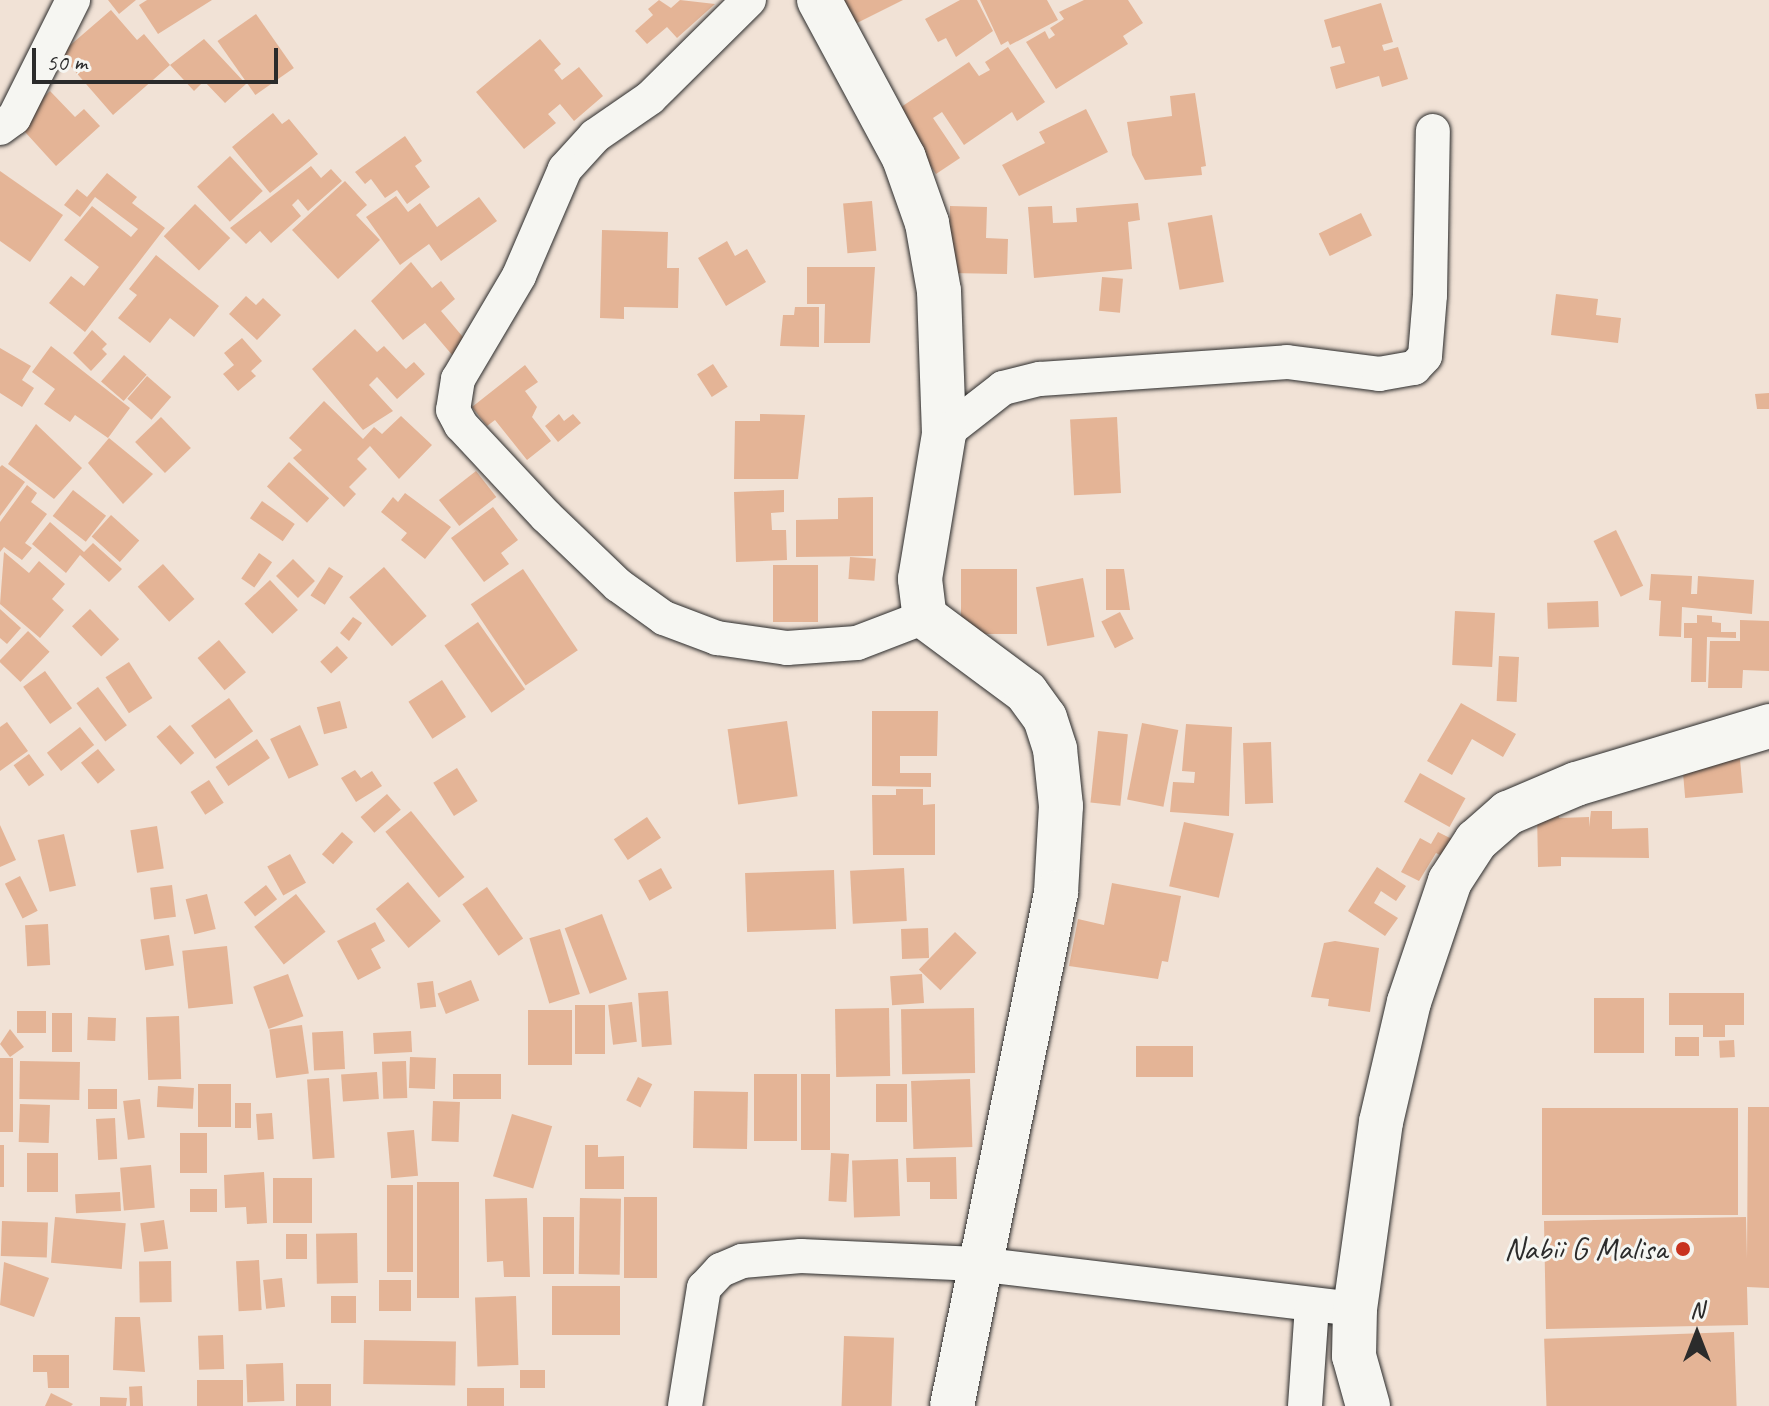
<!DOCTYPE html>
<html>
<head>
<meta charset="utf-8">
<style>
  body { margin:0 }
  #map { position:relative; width:1769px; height:1406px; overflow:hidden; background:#f1e2d6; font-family:Caveat,sans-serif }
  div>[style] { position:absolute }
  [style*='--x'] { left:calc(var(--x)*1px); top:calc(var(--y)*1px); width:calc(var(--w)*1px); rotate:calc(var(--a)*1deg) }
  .building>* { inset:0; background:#e4b496; transform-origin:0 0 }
  .roads { filter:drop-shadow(0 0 2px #2b2b2b) drop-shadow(0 0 2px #2b2b2b) }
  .minor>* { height:34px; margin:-17px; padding:0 17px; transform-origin:17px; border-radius:17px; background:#f6f6f2 }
  .tertiary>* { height:44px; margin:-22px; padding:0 22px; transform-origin:22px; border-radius:22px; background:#f6f6f2 }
  .dots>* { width:22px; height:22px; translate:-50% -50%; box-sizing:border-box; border:4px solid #f6f6f2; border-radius:50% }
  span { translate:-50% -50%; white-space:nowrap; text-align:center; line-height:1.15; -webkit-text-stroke:6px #f6f6f2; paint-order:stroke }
  .poi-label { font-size:32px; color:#2b2b2b }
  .right { translate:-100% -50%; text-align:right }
  .north { position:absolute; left:1657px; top:1294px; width:80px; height:80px; -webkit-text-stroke:6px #f6f6f2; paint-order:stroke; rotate:0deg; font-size:22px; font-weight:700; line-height:32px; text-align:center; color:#2b2b2b }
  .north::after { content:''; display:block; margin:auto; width:28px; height:36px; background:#2b2b2b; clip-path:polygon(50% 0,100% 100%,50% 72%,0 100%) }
  .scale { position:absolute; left:32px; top:48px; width:246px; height:36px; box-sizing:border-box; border:4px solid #2b2b2b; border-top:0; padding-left:10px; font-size:24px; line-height:28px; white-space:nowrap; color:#2b2b2b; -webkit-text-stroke:6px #f6f6f2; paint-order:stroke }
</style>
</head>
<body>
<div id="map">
  <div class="building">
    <div style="clip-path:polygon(108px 0,136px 0,119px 14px)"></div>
    <div style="clip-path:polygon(147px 0,212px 0,158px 34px,139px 5px)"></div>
    <div style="clip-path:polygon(659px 0,671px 8px,680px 0,715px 4px,677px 38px,667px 27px,647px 44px,635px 31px,653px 15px,648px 9px)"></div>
    <div style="clip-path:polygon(843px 0,903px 0,855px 24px)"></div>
    <div style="clip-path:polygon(960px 0,977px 0,993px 31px,956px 57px,946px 38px,938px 42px,925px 19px)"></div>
    <div style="clip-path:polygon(980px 0,1047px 0,1058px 20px,1010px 45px,1008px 41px,1001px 45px)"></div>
    <div style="clip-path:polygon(1084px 0,1128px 0,1143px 23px,1123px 36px,1128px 44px,1056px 89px,1026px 42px,1045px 31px,1049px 39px,1055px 35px,1050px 28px,1064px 19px,1059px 12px)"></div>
    <div style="clip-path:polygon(1381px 3px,1393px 42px,1382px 45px,1384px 51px,1398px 47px,1408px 79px,1382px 87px,1379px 76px,1336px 89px,1330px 67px,1345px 63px,1340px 46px,1332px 48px,1324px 20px)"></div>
    <div style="clip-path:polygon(111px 10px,137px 40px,144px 34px,170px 65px,113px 115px,60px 54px)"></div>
    <div style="left:256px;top:14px;width:66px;height:47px;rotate:55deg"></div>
    <div style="clip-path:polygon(204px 39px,246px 84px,225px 103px,204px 81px,194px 91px,170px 65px)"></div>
    <div style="clip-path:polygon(540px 39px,561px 64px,554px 70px,562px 80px,579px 67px,603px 96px,574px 121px,560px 104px,548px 114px,556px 123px,524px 149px,476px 92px)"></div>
    <div style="clip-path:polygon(1008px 47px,1045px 102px,1017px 121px,1012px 112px,964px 145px,942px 112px,933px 118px,960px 158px,936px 174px,910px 135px,886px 117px,969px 62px,979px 76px,990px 70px,985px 62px)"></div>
    <div style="clip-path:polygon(50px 91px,75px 117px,84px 109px,100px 126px,56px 166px,16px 122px)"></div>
    <div style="clip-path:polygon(1195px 93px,1206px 166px,1201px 167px,1202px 175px,1145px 180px,1132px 155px,1127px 122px,1172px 116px,1170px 96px)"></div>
    <div style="clip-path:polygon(1086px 109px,1108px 152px,1019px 196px,1002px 165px,1045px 143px,1039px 132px)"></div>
    <div style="clip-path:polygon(273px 113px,282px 124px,289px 119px,318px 154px,270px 193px,232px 147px)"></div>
    <div style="clip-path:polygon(405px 136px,422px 161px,415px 166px,430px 187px,407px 204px,397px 190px,385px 198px,371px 179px,365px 184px,355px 172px)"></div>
    <div style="left:230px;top:156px;width:48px;height:45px;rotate:47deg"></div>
    <div style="clip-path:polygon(311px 166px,321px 178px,331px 169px,342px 181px,308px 211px,298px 199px,292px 205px,301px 216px,271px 243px,260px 231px,246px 244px,230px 228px)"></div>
    <div style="clip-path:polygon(0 171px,63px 215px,30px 262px,0 241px)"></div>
    <div style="clip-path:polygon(107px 173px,137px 197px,132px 203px,165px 228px,85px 332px,49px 303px,71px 276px,84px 286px,99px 267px,64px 240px,92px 206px,131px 237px,138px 229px,95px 197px,80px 217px,64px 205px,77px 189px,87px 197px)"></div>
    <div style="clip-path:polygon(345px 181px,367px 205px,356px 215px,380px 240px,338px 279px,292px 230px)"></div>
    <div style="clip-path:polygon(396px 196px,408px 212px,420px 203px,437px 227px,479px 197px,497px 221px,441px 261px,429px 244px,400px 265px,366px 217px)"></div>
    <div style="left:872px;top:201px;width:50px;height:29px;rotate:85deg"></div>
    <div style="clip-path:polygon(1138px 203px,1140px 220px,1128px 222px,1132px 269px,1034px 278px,1028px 207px,1052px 206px,1053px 223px,1077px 222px,1076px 208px)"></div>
    <div style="left:195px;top:204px;width:49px;height:45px;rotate:44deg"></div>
    <div style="clip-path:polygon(950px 206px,987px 207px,986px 238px,1008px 239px,1007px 274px,949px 273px)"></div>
    <div style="left:1361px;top:213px;width:25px;height:47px;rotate:64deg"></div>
    <div style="left:1212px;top:215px;width:68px;height:45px;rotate:80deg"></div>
    <div style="clip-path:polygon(602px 230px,668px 232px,667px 268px,679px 268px,678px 308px,624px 307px,624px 319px,600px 318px)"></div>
    <div style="clip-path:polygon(727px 241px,735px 256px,747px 249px,766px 282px,726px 306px,698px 258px)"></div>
    <div style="clip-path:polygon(156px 255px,219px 306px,194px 337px,170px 318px,150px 343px,118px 318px,137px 295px,129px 289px)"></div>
    <div style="clip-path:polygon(411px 262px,432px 288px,441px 281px,455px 299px,441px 311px,468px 343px,453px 356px,425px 323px,403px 340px,371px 301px)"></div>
    <div style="clip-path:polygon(807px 267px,875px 267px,870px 343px,824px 343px,825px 304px,807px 304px)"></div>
    <div style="left:1102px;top:277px;width:21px;height:34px;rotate:5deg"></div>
    <div style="clip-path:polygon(1556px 294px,1598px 299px,1596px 315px,1621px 318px,1618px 343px,1551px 335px)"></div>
    <div style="clip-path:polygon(246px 296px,256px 305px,263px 298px,281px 315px,257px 340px,229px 314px)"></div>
    <div style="clip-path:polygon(795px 307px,819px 307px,819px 347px,780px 346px,783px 315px,794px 315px)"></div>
    <div style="clip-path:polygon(355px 329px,377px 352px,384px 346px,406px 369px,414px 362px,425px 374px,397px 399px,377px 377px,369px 385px,393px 411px,363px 430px,312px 369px)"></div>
    <div style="clip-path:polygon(92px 330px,107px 344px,102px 349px,107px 354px,91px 371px,73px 353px)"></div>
    <div style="clip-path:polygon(242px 338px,262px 361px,251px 371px,256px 376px,238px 391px,223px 374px,234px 365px,224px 353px)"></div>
    <div style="clip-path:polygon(51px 346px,130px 408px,108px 438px,75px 415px,70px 422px,44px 404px,55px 389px,32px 372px)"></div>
    <div style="clip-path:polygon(0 348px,31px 366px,22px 380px,34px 388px,22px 407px,0 393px)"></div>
    <div style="left:124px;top:355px;width:30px;height:35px;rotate:41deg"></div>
    <div style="left:713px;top:364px;width:27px;height:19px;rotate:57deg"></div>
    <div style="clip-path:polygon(525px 365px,538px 382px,525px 391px,537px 407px,532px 417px,551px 441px,527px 460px,495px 420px,487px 426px,472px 407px)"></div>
    <div style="left:147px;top:376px;width:32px;height:30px;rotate:41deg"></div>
    <div style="clip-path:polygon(1769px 393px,1769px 409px,1757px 409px,1755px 394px)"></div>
    <div style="clip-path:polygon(324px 401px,363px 439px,374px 427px,382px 434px,401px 416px,432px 445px,399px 479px,370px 446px,357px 459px,367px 469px,349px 487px,356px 494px,344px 507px,293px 458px,302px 450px,289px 438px)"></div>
    <div style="clip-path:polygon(559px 414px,564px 421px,573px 414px,581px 423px,558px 442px,545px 426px)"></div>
    <div style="clip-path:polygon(760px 414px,805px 415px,798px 479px,734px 479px,735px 421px,760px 421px)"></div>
    <div style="left:161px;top:417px;width:43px;height:36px;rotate:46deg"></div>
    <div style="left:1117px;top:417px;width:76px;height:47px;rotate:87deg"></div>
    <div style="clip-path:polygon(36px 424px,82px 468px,54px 499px,8px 464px)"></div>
    <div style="clip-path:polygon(109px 438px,153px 474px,123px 504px,88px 463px)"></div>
    <div style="left:289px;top:462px;width:54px;height:33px;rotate:42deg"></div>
    <div style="clip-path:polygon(2px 465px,25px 482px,0 516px,0 467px)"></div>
    <div style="left:476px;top:471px;width:33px;height:47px;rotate:52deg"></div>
    <div style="clip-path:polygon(27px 485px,37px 493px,31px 502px,47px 514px,25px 543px,32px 548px,22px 560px,4px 547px,0 552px,0 522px)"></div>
    <div style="left:73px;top:490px;width:42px;height:33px;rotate:38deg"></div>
    <div style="clip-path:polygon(784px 490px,784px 512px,771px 513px,772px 530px,786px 530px,787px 560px,736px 562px,734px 492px)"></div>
    <div style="clip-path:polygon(405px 493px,451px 527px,425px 559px,401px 540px,407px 533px,381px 512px,393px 497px,398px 502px)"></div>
    <div style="clip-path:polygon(873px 497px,873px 556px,796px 557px,796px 520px,838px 519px,838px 498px)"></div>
    <div style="left:262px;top:501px;width:40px;height:21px;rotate:35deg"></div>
    <div style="clip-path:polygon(493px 507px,518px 540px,501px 553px,509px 564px,484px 582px,451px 538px)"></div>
    <div style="left:111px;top:515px;width:38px;height:29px;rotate:42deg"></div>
    <div style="clip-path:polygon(50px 522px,84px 552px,93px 543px,122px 569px,109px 582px,80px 555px,66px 573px,32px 544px)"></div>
    <div style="left:1616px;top:530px;width:62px;height:25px;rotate:64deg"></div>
    <div style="clip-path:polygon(4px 552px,29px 573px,39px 561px,65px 584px,52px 599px,64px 610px,40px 638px,0 604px)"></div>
    <div style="left:259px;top:553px;width:16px;height:31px;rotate:35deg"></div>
    <div style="left:850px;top:557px;width:26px;height:22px;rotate:4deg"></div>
    <div style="left:293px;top:559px;width:31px;height:24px;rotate:45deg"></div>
    <div style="left:163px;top:564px;width:47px;height:34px;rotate:48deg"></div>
    <div style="left:773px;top:565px;width:45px;height:57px"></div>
    <div style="left:329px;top:567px;width:17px;height:34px;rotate:33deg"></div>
    <div style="left:384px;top:567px;width:65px;height:46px;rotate:49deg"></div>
    <div style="left:523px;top:569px;width:98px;height:63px;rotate:56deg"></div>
    <div style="left:961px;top:569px;width:56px;height:65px"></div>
    <div style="clip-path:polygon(1106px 569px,1124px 569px,1130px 610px,1106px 610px)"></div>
    <div style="clip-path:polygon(1651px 574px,1692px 576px,1691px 594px,1697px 594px,1698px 576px,1754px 580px,1752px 614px,1682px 607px,1681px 637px,1659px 636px,1661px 601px,1649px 600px)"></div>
    <div style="left:1083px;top:578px;width:60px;height:48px;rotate:79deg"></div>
    <div style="left:270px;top:580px;width:41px;height:35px;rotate:47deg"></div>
    <div style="left:1598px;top:601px;width:26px;height:51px;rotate:88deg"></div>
    <div style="clip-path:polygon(0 609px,21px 628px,7px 644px,0 638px)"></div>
    <div style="left:90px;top:609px;width:42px;height:25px;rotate:46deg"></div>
    <div style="left:1455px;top:611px;width:40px;height:54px;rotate:3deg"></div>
    <div style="left:1120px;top:612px;width:30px;height:21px;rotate:63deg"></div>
    <div style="clip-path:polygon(1697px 615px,1712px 616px,1712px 622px,1721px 623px,1721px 632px,1736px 632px,1736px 638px,1707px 637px,1706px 682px,1691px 682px,1692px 638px,1684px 638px,1684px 623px,1697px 623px)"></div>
    <div style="clip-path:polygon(353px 617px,362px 623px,349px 641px,340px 633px)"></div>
    <div style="clip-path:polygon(1740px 620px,1769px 621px,1769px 671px,1743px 670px,1742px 688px,1708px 688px,1710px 641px,1740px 641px)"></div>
    <div style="left:478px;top:622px;width:82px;height:41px;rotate:55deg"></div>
    <div style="left:28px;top:631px;width:30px;height:42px;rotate:44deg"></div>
    <div style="left:219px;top:640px;width:42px;height:28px;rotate:50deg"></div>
    <div style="left:337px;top:646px;width:16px;height:23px;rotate:47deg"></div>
    <div style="left:1499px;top:656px;width:20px;height:45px;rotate:3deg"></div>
    <div style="left:129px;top:662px;width:43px;height:28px;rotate:57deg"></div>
    <div style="left:45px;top:671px;width:46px;height:27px;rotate:54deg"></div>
    <div style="left:442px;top:680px;width:44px;height:40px;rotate:57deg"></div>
    <div style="left:98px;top:687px;width:48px;height:27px;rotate:53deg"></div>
    <div style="left:229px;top:698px;width:41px;height:47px;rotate:54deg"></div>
    <div style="left:340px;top:701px;width:28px;height:24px;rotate:75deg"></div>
    <div style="clip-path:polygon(1461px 703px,1516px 734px,1503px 757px,1472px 739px,1452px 775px,1427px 761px)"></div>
    <div style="clip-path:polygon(872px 711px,938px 711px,937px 756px,900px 756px,900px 773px,931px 773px,931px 787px,872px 786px)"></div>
    <div style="left:787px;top:721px;width:76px;height:60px;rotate:82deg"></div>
    <div style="clip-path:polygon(7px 722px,28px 751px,0 771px,0 727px)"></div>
    <div style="left:1142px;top:723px;width:37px;height:78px;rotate:11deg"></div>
    <div style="clip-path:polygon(1186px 724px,1232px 727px,1229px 816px,1170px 812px,1173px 782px,1194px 783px,1195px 772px,1182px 771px)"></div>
    <div style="left:170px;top:725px;width:37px;height:18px;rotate:49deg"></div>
    <div style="left:300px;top:725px;width:44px;height:33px;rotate:65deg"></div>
    <div style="left:80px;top:727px;width:23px;height:42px;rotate:52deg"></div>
    <div style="left:1098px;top:731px;width:30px;height:72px;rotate:6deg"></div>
    <div style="left:257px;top:739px;width:23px;height:50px;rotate:56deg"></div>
    <div style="left:1271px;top:742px;width:61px;height:28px;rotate:88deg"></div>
    <div style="left:98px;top:749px;width:27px;height:22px;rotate:51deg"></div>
    <div style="left:29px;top:754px;width:26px;height:19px;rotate:54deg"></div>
    <div style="left:1740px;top:759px;width:34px;height:58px;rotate:85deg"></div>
    <div style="left:457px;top:768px;width:39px;height:28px;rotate:58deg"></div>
    <div style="clip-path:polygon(355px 770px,361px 778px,372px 771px,382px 786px,356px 802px,341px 778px)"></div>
    <div style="left:1420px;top:773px;width:52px;height:33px;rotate:29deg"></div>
    <div style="left:209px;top:780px;width:27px;height:22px;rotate:57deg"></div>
    <div style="clip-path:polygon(896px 789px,923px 789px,923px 805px,935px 804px,935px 855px,873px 855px,872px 795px,896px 795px)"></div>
    <div style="left:387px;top:794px;width:21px;height:35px;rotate:49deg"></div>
    <div style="clip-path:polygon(1559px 810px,1559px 818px,1589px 817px,1589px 827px,1591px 811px,1612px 811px,1612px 829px,1648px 828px,1649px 858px,1561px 857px,1561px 866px,1538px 867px,1537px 811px)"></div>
    <div style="left:411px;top:811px;width:85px;height:33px;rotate:51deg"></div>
    <div style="left:647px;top:817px;width:25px;height:40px;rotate:56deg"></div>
    <div style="left:1184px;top:822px;width:51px;height:66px;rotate:13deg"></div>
    <div style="clip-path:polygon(0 825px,16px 860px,0 867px)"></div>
    <div style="left:157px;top:826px;width:43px;height:27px;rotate:81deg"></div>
    <div style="left:342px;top:832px;width:15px;height:30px;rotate:42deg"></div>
    <div style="clip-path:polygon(1438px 832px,1452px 839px,1442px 856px,1436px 853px,1419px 881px,1401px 872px,1420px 838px,1431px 844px)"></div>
    <div style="left:64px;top:834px;width:53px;height:27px;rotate:77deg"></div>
    <div style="left:290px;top:854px;width:33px;height:26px;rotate:61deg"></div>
    <div style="clip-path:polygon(1377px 867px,1406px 886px,1396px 901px,1381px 891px,1374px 903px,1398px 918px,1385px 936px,1348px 911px)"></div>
    <div style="left:661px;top:868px;width:23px;height:26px;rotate:61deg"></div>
    <div style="left:904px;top:868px;width:53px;height:54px;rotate:87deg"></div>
    <div style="left:834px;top:870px;width:59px;height:89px;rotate:88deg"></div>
    <div style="left:20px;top:876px;width:39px;height:17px;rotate:63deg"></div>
    <div style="left:408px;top:882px;width:51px;height:42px;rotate:50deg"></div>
    <div style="clip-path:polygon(1112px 883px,1181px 896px,1168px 962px,1162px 961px,1158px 979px,1069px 966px,1078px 919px,1104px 925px)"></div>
    <div style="left:172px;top:885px;width:32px;height:22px;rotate:83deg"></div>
    <div style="left:266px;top:885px;width:18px;height:28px;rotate:52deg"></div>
    <div style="left:487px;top:887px;width:63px;height:30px;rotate:55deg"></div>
    <div style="left:207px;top:894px;width:36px;height:22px;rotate:76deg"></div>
    <div style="left:296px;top:894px;width:48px;height:53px;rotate:52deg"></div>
    <div style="left:602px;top:914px;width:70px;height:40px;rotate:69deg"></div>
    <div style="clip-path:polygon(375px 922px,385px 941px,371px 949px,381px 968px,358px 980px,337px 941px)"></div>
    <div style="left:48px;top:924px;width:41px;height:23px;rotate:87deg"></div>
    <div style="left:928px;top:928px;width:30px;height:27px;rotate:88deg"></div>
    <div style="left:560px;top:929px;width:68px;height:32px;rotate:73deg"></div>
    <div style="left:955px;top:932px;width:30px;height:52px;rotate:44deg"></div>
    <div style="left:169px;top:935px;width:31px;height:29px;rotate:81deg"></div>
    <div style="clip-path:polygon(1335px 941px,1379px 948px,1370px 1012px,1328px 1006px,1329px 999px,1311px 997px,1324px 943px)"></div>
    <div style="left:227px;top:946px;width:58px;height:45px;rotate:84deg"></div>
    <div style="left:288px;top:974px;width:45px;height:37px;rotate:70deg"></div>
    <div style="left:922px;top:974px;width:29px;height:32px;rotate:86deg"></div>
    <div style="left:471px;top:980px;width:22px;height:36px;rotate:68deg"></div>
    <div style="left:433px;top:981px;width:26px;height:16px;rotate:83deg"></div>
    <div style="left:668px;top:991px;width:54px;height:30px;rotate:86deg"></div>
    <div style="clip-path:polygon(1669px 993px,1744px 993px,1744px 1025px,1725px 1025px,1725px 1037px,1703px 1037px,1703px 1025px,1669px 1025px)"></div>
    <div style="left:1644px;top:998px;width:55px;height:50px;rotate:90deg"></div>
    <div style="left:632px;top:1002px;width:40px;height:24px;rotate:83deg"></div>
    <div style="left:575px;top:1005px;width:30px;height:49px"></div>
    <div style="left:889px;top:1008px;width:68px;height:54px;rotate:89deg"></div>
    <div style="left:974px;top:1008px;width:65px;height:73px;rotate:89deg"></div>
    <div style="left:572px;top:1010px;width:55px;height:44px;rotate:90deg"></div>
    <div style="left:17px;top:1011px;width:29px;height:22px"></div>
    <div style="left:52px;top:1013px;width:20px;height:39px"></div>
    <div style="left:179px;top:1016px;width:63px;height:33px;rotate:88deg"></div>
    <div style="left:88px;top:1017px;width:28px;height:23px;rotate:2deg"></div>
    <div style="left:302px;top:1025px;width:49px;height:33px;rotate:82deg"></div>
    <div style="clip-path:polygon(10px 1029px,24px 1047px,10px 1057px,0 1044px)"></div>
    <div style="left:343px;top:1031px;width:38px;height:31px;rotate:87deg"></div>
    <div style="left:411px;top:1031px;width:21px;height:38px;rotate:87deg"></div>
    <div style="left:1675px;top:1037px;width:24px;height:19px"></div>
    <div style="left:1734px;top:1040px;width:17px;height:15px;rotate:87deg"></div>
    <div style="left:1136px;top:1046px;width:57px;height:31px"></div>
    <div style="left:410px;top:1057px;width:26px;height:31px;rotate:2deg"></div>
    <div style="left:0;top:1058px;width:13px;height:74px"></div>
    <div style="left:20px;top:1061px;width:60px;height:38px;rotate:1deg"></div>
    <div style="left:406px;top:1061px;width:37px;height:24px;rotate:88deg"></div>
    <div style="left:377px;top:1072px;width:27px;height:36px;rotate:86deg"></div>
    <div style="left:453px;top:1074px;width:48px;height:25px"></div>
    <div style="left:754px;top:1074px;width:43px;height:67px"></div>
    <div style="left:801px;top:1074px;width:29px;height:76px"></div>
    <div style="left:638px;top:1077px;width:16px;height:26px;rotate:27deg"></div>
    <div style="left:329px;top:1078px;width:80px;height:22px;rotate:86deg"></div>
    <div style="left:970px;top:1079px;width:68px;height:59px;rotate:88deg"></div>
    <div style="left:198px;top:1084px;width:33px;height:43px"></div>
    <div style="left:876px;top:1084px;width:31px;height:38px"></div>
    <div style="left:158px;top:1086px;width:36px;height:21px;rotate:3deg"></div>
    <div style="left:88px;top:1089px;width:29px;height:20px"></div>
    <div style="left:694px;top:1091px;width:54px;height:57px;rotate:1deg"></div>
    <div style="left:140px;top:1099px;width:39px;height:17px;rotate:83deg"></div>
    <div style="left:433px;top:1101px;width:27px;height:40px;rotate:2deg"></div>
    <div style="left:235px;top:1103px;width:16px;height:25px"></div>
    <div style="left:20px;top:1104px;width:30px;height:38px;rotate:2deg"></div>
    <div style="clip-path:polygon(1748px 1107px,1769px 1107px,1769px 1288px,1747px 1287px,1748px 1325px,1546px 1329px,1544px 1221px,1746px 1217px,1747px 1259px)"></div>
    <div style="left:1542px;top:1108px;width:196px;height:107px"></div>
    <div style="left:272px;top:1113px;width:26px;height:16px;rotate:86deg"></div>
    <div style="left:512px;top:1114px;width:42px;height:65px;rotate:17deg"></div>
    <div style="left:115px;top:1118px;width:41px;height:19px;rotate:87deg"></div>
    <div style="left:414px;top:1130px;width:46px;height:27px;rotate:85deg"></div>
    <div style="left:180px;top:1133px;width:27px;height:40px"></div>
    <div style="left:0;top:1145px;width:4px;height:42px"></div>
    <div style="clip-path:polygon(585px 1145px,598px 1145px,598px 1157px,624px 1156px,624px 1189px,585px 1189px)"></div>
    <div style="left:27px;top:1153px;width:31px;height:39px"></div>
    <div style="left:831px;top:1153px;width:18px;height:48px;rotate:3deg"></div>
    <div style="clip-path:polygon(956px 1157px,957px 1199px,930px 1199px,930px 1182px,907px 1182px,906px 1158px)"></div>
    <div style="left:898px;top:1159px;width:57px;height:46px;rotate:88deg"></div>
    <div style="left:151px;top:1165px;width:43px;height:31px;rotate:85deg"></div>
    <div style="clip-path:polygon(264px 1172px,267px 1223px,247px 1224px,246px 1207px,225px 1208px,224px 1175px)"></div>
    <div style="left:273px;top:1178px;width:39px;height:45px"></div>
    <div style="left:417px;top:1182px;width:42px;height:116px"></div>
    <div style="left:387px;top:1185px;width:26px;height:87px"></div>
    <div style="left:190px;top:1189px;width:27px;height:23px"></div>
    <div style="left:120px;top:1192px;width:19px;height:45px;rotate:87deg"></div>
    <div style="left:624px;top:1197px;width:33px;height:81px"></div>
    <div style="clip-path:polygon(527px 1198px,530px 1277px,504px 1277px,503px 1261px,487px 1262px,485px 1199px)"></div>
    <div style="left:580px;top:1198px;width:41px;height:76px;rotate:1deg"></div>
    <div style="left:55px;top:1217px;width:71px;height:46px;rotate:5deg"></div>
    <div style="left:543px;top:1217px;width:31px;height:57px"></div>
    <div style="left:164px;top:1220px;width:29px;height:24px;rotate:82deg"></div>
    <div style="left:2px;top:1221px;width:46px;height:35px;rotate:2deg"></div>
    <div style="left:357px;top:1233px;width:50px;height:41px;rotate:89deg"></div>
    <div style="left:286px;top:1234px;width:21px;height:25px"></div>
    <div style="left:259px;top:1260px;width:50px;height:23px;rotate:87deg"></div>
    <div style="left:171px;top:1261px;width:41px;height:32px;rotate:89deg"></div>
    <div style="clip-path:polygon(4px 1262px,49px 1278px,34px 1317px,0 1305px)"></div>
    <div style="left:282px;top:1278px;width:29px;height:19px;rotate:84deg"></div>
    <div style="left:411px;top:1280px;width:31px;height:32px;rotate:90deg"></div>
    <div style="left:552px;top:1286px;width:68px;height:49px"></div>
    <div style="left:331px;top:1296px;width:25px;height:27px"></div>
    <div style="left:516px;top:1296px;width:69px;height:41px;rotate:88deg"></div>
    <div style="clip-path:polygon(115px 1317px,140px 1317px,145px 1372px,113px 1370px)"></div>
    <div style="left:1734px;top:1332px;width:74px;height:190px;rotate:88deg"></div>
    <div style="left:223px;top:1335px;width:34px;height:25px;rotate:88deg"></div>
    <div style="left:844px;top:1336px;width:50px;height:70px;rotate:2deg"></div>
    <div style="left:364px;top:1340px;width:92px;height:44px;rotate:1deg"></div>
    <div style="clip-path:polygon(33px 1355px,69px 1355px,69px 1388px,48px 1388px,47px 1372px,33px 1372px)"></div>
    <div style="left:283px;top:1363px;width:38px;height:37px;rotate:88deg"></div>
    <div style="left:545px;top:1370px;width:18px;height:25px;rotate:90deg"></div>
    <div style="left:243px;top:1380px;width:26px;height:46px;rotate:90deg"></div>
    <div style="left:296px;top:1384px;width:35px;height:22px"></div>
    <div style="left:142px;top:1386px;width:20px;height:13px;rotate:87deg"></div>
    <div style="left:467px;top:1388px;width:37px;height:18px"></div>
    <div style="clip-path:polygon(51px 1393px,73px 1404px,71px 1406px,45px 1406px)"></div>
    <div style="clip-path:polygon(100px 1397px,127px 1398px,126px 1406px,100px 1406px)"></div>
  </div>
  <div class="roads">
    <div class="minor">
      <div style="--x:749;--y:0;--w:139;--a:135.3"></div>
      <div style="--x:650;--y:98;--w:67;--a:145.4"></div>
      <div style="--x:595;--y:136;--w:45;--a:132.3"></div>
      <div style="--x:565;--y:169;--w:116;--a:113.3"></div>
      <div style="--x:519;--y:276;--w:120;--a:120.6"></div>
      <div style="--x:458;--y:379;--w:31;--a:99"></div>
      <div style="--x:453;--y:410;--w:17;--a:62"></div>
      <div style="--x:461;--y:425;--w:125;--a:47"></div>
      <div style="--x:546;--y:516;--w:100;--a:43.8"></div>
      <div style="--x:618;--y:585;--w:57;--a:35.7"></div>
      <div style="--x:664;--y:618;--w:57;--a:20.7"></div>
      <div style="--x:717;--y:638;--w:71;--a:8.1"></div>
      <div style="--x:787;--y:648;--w:70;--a:-4.1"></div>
      <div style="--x:857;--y:643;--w:73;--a:-20.9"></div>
      <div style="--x:0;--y:128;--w:17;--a:-36"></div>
      <div style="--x:14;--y:118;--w:132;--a:-63.4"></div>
      <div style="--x:944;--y:434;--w:75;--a:-37.9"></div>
      <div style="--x:1003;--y:388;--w:38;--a:-14"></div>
      <div style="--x:1040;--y:379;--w:248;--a:-3.9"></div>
      <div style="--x:1287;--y:362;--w:93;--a:7.4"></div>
      <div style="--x:1379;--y:374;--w:36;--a:-10"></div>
      <div style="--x:1414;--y:368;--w:16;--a:-47"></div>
      <div style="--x:1425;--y:356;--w:61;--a:-85.3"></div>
      <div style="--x:1430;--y:295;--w:164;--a:-89"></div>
      <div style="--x:685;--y:1406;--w:120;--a:-80.9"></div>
      <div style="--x:704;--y:1288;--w:25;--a:-47"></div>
      <div style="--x:721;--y:1270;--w:23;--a:-23"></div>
      <div style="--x:742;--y:1261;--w:59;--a:-4.8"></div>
      <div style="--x:801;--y:1256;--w:176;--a:2.6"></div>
      <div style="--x:977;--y:1264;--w:381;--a:6.8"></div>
      <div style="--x:1305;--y:1406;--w:99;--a:-86"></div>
    </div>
    <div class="tertiary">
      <div style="--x:819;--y:0;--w:179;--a:61.7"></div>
      <div style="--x:904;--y:158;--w:69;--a:70.5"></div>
      <div style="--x:927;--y:223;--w:69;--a:80"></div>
      <div style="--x:939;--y:291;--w:143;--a:88"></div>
      <div style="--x:944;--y:434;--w:147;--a:99.4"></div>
      <div style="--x:920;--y:579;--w:38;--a:83"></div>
      <div style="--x:925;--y:617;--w:126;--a:36.6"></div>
      <div style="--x:1026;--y:692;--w:32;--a:54"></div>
      <div style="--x:1045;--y:718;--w:33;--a:72"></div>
      <div style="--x:1055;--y:749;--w:57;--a:84"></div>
      <div style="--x:1061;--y:806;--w:87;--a:93.3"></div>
      <div style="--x:1056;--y:893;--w:523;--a:101.46"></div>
      <div style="--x:1368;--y:1406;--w:52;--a:-105.6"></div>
      <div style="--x:1354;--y:1356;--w:47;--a:-88.8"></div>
      <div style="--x:1355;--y:1309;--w:189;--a:-82.1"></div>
      <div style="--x:1381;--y:1122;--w:123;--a:-76.9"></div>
      <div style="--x:1409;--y:1002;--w:128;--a:-71.3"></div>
      <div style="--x:1450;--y:881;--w:48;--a:-57"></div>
      <div style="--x:1476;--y:841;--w:43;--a:-41.2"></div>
      <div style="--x:1508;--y:813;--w:74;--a:-23.1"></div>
      <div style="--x:1576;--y:784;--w:202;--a:-16.7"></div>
    </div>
  </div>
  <div class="dots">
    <div style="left:1683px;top:1249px;background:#c8321e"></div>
  </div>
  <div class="poi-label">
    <span class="right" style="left:1667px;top:1249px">Nabii G Malisa</span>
  </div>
  <div class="north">N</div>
  <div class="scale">50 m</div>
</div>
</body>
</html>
